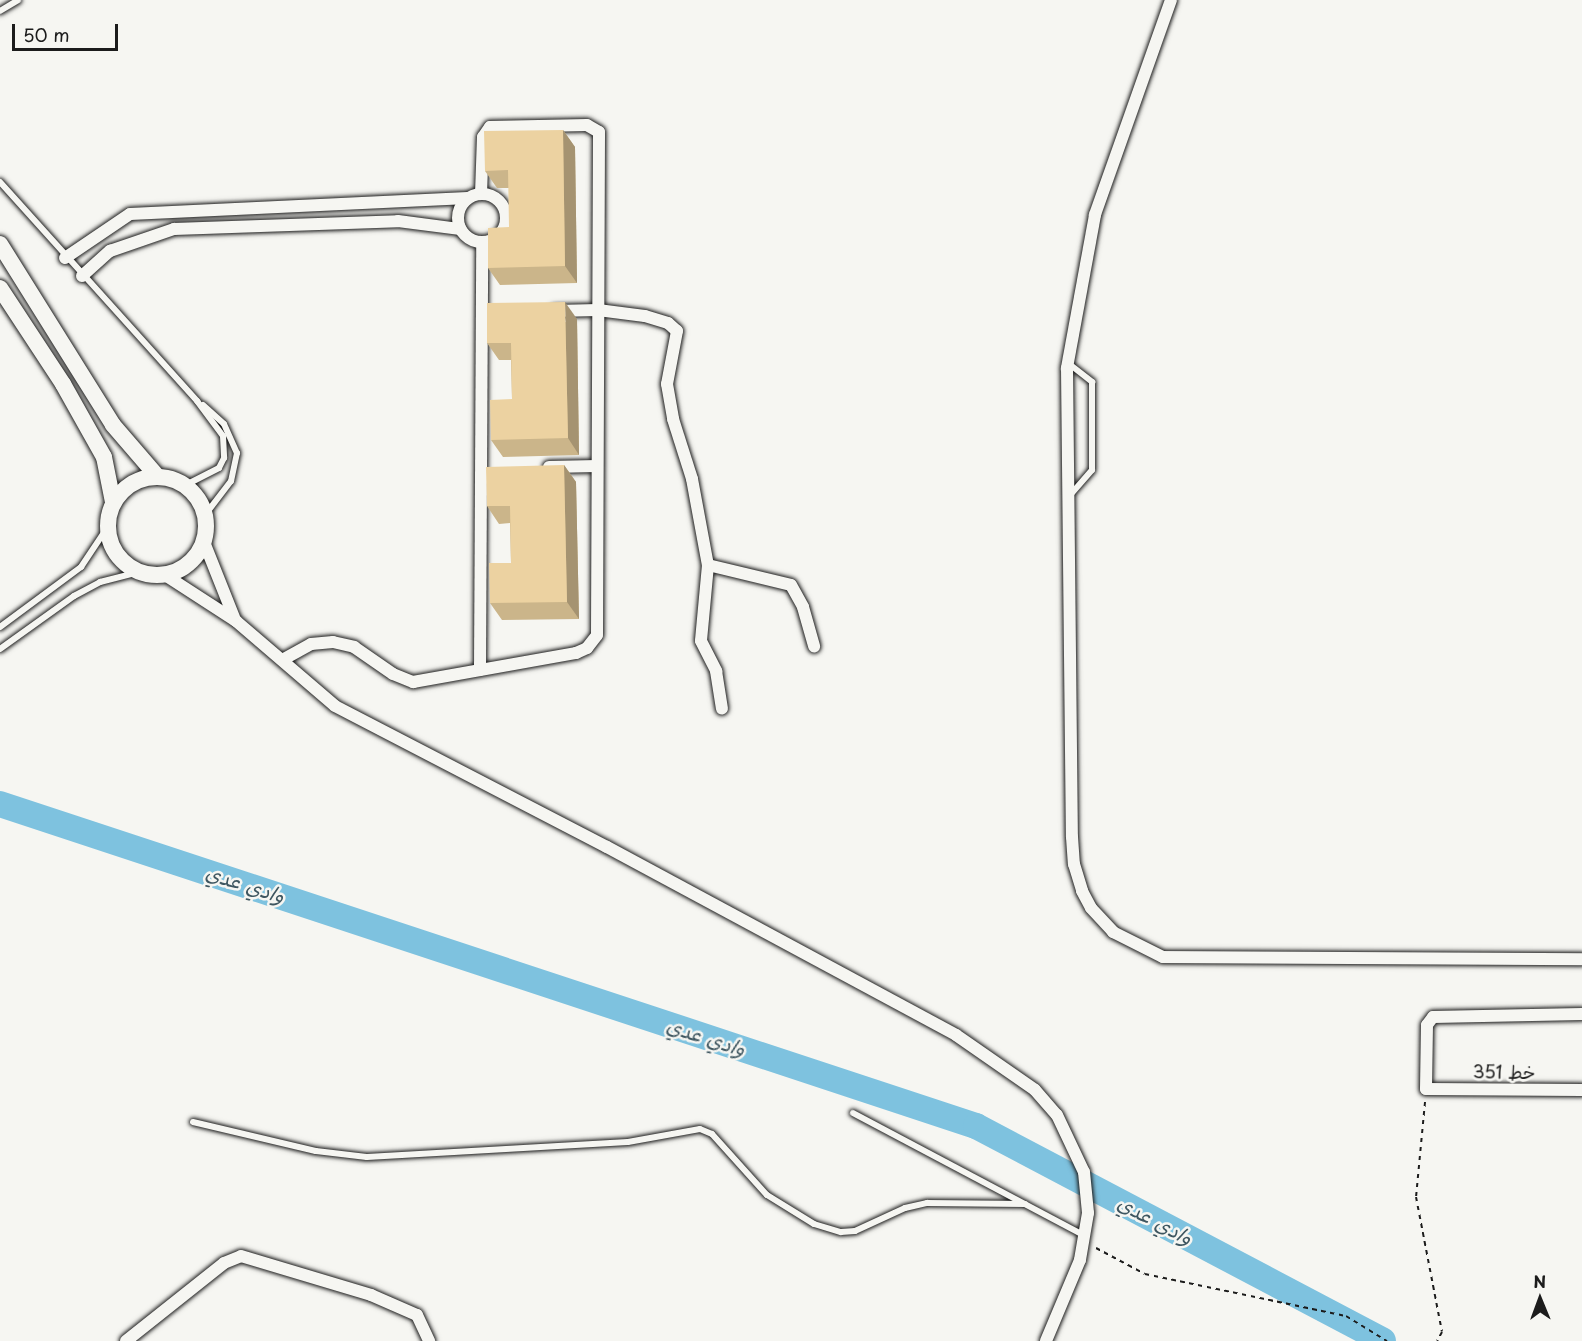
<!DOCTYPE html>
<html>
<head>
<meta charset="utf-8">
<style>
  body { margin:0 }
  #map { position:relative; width:1582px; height:1341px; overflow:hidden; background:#f6f6f2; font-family:"Playpen Sans","Playpen Sans Arabic",sans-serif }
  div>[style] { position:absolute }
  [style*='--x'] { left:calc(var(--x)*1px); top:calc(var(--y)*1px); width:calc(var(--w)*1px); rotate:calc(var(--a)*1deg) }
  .river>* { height:26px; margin:-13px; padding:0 13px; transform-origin:13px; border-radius:13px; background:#7ec2df }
  .path>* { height:2px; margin-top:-1px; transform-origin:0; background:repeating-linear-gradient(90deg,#1c1c1c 0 4.5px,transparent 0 9px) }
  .roads { filter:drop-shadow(0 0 2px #1c1c1c) drop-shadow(0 0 2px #1c1c1c) }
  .lane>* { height:6px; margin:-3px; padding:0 3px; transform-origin:3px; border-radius:3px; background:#f6f6f2 }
  .street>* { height:12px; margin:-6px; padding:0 6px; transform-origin:6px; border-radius:6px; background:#f6f6f2 }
  .street>.ring { margin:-6px; padding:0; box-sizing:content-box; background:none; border:12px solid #f6f6f2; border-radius:50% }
  .secondary>* { height:16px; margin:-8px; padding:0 8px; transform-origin:8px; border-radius:8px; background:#f6f6f2 }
  .secondary>.ring { margin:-8px; padding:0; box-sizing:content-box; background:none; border:16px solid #f6f6f2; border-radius:50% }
  .wall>* { inset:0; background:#cbb58a }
  .shaded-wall>* { inset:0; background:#a59371 }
  .building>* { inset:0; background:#ecd2a1 }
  span { translate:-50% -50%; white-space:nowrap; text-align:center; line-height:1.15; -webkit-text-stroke:5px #f6f6f2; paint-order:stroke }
  .street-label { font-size:18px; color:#1c1c1c }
  .water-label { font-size:20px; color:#3e5660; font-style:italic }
  .north { position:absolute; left:1510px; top:1269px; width:60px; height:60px; -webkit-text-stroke:4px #f6f6f2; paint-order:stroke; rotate:359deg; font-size:16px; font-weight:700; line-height:24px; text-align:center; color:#1c1c1c }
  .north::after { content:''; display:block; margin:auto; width:21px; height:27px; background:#1c1c1c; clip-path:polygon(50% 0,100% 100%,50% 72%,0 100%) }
  .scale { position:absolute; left:12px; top:24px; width:106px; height:27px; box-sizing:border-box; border:3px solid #1c1c1c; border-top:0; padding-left:8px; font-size:18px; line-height:21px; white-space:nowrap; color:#1c1c1c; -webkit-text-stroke:4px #f6f6f2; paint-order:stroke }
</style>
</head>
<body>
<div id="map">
  <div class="river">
    <div style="--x:0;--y:804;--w:1028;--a:18.26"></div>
    <div style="--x:976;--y:1126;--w:460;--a:27.8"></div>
  </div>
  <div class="path">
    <div style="--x:1425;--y:1102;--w:95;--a:95.4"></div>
    <div style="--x:1416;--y:1197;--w:137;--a:79.1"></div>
    <div style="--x:1442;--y:1332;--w:10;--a:119"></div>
    <div style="--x:1096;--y:1248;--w:55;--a:28"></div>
    <div style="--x:1145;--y:1274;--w:205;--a:11.8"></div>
    <div style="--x:1346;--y:1316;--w:48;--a:31.4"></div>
  </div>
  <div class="roads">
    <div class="lane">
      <div style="--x:0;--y:11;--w:21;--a:-31"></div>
      <div style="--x:0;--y:182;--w:295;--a:48"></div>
      <div style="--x:197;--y:401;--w:44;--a:53.4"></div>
      <div style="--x:223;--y:436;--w:22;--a:87"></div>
      <div style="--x:224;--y:458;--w:11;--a:117"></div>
      <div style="--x:219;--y:468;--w:38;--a:153"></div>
      <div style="--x:1068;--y:363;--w:31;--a:38"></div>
      <div style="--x:1092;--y:382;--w:88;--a:90"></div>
      <div style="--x:1092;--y:470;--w:33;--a:131"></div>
      <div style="--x:203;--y:405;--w:28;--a:42"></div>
      <div style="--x:224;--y:424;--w:32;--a:66"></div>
      <div style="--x:237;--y:453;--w:29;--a:102"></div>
      <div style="--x:231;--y:481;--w:43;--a:127.4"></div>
      <div style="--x:0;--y:627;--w:101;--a:-36.5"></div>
      <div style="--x:81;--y:567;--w:47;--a:-56.3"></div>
      <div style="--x:0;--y:649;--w:91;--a:-35.6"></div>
      <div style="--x:74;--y:596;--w:30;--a:-28"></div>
      <div style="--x:100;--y:582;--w:40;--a:-14.4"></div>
      <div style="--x:853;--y:1113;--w:260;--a:27.9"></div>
      <div style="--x:193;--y:1122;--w:126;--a:13.3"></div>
      <div style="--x:316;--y:1151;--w:51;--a:6.7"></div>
      <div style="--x:367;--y:1157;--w:261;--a:-3.3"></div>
      <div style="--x:628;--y:1142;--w:73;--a:-10.2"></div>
      <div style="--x:700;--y:1129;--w:13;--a:23"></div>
      <div style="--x:712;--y:1134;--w:82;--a:48"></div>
      <div style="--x:767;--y:1195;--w:55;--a:31.7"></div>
      <div style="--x:814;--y:1224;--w:28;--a:17"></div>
      <div style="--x:841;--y:1232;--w:14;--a:-4"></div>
      <div style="--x:855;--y:1231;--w:55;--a:-24.7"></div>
      <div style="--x:905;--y:1208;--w:23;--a:-13"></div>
      <div style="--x:927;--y:1203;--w:98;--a:0.6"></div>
    </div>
    <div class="street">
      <div style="--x:1171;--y:0;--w:228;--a:109.5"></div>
      <div style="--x:1095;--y:215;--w:156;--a:100.4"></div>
      <div style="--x:1067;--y:368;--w:469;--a:89.4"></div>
      <div style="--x:1072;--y:837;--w:27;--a:86"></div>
      <div style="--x:1074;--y:864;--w:28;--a:73"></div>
      <div style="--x:1082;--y:891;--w:19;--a:62"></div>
      <div style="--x:1091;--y:908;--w:33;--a:47"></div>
      <div style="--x:1113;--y:932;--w:56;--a:26.6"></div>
      <div style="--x:1163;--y:957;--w:419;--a:0.3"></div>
      <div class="ring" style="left:458px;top:194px;width:36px;height:36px"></div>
      <div style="--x:65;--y:258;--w:78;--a:-34.1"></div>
      <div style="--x:130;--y:214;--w:338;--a:-2.7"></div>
      <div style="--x:82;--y:276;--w:38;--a:-42"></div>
      <div style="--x:110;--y:251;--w:68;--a:-19"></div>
      <div style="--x:174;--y:229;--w:224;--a:-2"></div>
      <div style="--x:398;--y:221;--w:63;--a:7.4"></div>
      <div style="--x:555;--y:311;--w:43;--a:-1.3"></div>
      <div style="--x:598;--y:310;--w:47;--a:7.3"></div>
      <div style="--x:645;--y:316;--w:24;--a:17"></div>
      <div style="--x:668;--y:323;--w:12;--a:42"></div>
      <div style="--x:677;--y:331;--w:54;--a:100.7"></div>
      <div style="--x:667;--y:384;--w:36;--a:80"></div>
      <div style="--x:673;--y:419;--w:63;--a:72.4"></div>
      <div style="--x:692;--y:479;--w:87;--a:79.5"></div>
      <div style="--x:708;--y:565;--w:76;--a:95.3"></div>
      <div style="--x:701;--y:641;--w:34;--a:63"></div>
      <div style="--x:716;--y:671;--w:38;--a:81"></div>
      <div style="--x:549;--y:467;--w:48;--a:-1.2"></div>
      <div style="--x:204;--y:542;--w:84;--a:68.3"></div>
      <div style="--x:708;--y:565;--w:85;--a:13.5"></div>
      <div style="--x:791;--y:585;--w:25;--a:61"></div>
      <div style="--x:803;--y:607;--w:41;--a:74.2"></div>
      <div style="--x:165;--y:575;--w:85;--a:32.9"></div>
      <div style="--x:236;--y:621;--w:130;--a:40.6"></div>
      <div style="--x:335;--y:706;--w:306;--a:27.4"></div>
      <div style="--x:607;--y:847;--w:396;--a:28.3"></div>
      <div style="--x:956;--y:1035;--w:96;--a:34.8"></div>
      <div style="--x:1035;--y:1090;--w:33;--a:49"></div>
      <div style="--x:1057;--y:1115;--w:63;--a:64.7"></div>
      <div style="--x:1084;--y:1172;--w:41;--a:84.4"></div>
      <div style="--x:1088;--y:1213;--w:48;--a:99.7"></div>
      <div style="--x:1080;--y:1260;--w:88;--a:112.8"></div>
      <div style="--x:284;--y:659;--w:31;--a:-29"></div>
      <div style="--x:311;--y:644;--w:22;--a:-5"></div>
      <div style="--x:333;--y:642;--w:22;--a:13"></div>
      <div style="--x:354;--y:647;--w:47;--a:34.7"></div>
      <div style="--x:393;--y:674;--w:22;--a:22"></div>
      <div style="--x:413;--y:682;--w:166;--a:-10.1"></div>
      <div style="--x:576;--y:653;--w:12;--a:-24"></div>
      <div style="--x:587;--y:648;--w:16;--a:-52"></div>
      <div style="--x:597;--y:635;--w:503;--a:-89.77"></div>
      <div style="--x:599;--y:132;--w:14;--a:-150"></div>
      <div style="--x:587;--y:125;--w:97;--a:178.8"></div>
      <div style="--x:490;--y:127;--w:12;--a:125"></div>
      <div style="--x:483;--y:137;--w:57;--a:92"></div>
      <div style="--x:480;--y:670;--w:427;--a:-89.7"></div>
      <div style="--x:1582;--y:1014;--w:149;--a:178.8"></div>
      <div style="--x:1433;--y:1017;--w:10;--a:127"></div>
      <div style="--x:1427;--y:1025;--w:64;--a:90.9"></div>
      <div style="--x:1426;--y:1089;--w:156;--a:0.4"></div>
      <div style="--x:126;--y:1341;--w:125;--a:-38.5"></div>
      <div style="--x:224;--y:1263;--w:18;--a:-22"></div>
      <div style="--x:241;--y:1256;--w:136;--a:16.7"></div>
      <div style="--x:371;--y:1295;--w:50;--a:23.5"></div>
      <div style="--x:417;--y:1315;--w:29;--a:65"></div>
    </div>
    <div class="secondary">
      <div style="--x:0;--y:244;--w:213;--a:58"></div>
      <div style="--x:113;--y:425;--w:67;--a:49.2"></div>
      <div style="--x:0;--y:288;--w:115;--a:56.7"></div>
      <div style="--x:63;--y:384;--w:84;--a:60.7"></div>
      <div style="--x:104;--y:457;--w:46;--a:78.7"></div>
      <div class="ring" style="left:108px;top:477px;width:82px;height:82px"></div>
    </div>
  </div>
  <div class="wall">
    <div style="clip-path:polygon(563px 130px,575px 147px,577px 283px,500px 285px,488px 268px,509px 227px,509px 188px,497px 188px,485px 171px)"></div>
    <div style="clip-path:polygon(577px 319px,579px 455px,503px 457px,491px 440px,512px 399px,511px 360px,499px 360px,487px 343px)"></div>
    <div style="clip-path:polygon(564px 465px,576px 482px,579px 619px,502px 620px,490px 603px,511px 563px,510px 523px,499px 524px,487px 506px)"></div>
  </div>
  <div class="shaded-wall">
    <div style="clip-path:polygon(563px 130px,575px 147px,577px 283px,565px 266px)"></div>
    <div style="clip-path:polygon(565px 302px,577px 319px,579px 455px,568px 438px)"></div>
    <div style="clip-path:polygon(564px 465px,576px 482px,579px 619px,567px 602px)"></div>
  </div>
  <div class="building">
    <div style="clip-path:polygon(563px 130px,565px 266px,488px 268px,488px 228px,509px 227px,508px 170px,485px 171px,484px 131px)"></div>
    <div style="clip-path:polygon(565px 302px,568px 438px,491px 440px,490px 400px,512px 399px,511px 343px,487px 343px,487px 303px)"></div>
    <div style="clip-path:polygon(564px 465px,567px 602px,490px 603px,489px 563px,511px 563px,510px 506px,487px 506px,486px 467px)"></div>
  </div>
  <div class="street-label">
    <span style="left:1504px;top:1072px;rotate:1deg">خط 351</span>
  </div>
  <div class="water-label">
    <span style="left:245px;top:884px;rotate:18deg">وادي عدي</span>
    <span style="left:706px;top:1037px;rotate:18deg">وادي عدي</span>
    <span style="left:1155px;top:1220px;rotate:28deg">وادي عدي</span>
  </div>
  <div class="north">N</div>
  <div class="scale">50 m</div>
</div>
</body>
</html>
